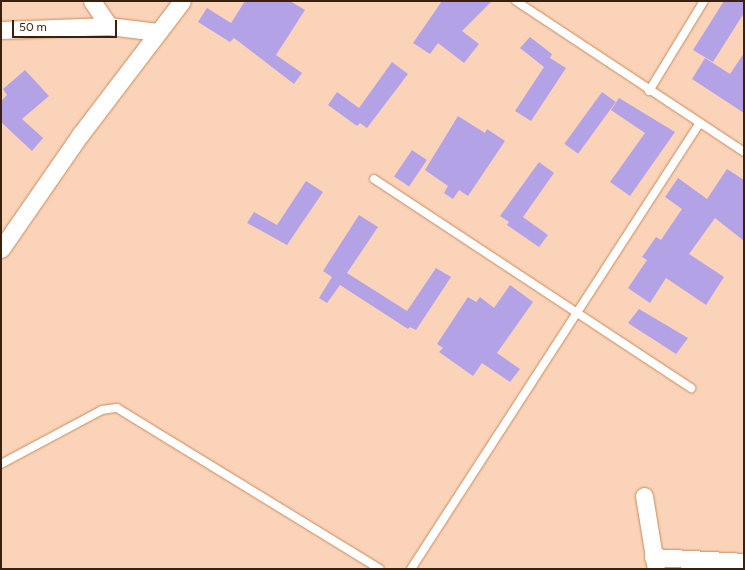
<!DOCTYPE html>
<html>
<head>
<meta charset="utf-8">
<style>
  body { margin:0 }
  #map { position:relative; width:745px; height:570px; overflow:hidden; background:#fbd3b8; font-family:Figtree,sans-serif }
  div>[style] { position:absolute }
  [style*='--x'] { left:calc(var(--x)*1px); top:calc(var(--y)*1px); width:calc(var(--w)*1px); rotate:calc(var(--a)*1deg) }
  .building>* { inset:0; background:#b4a2e6; transform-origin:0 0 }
  .roads { filter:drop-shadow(0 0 1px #c88b5f) drop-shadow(0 0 1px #c88b5f) }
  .lane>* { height:8px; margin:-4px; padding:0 4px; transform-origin:4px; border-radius:4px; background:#fff }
  .street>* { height:17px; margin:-8.5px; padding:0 8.5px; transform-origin:8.5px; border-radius:8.5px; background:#fff }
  span { translate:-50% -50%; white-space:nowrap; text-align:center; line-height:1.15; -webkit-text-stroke:3.5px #fdfdfd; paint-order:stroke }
  .frame { position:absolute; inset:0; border:2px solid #39210e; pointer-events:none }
  .scale { position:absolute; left:12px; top:20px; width:105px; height:18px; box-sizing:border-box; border:2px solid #39210e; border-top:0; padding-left:5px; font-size:12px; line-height:14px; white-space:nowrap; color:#39210e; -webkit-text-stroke:3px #fdfdfd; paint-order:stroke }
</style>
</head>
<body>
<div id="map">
  <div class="building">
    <div style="clip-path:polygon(245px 1px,290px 1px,305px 10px,276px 55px,302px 73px,294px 84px,234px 38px,230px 42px,198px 22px,207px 8px,231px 23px)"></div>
    <div style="clip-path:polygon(442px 1px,492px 1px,462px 31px,479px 44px,464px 63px,438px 43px,430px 54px,413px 43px)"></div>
    <div style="clip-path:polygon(724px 1px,744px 1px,744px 13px,713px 62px,693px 50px)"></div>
    <div style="clip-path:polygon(530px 37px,552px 54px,550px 58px,566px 68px,531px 121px,515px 111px,544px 67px,520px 48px)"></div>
    <div style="clip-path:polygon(744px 53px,744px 113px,692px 79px,705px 58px,730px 74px)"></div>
    <div style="clip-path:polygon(392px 62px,408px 74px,367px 128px,360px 123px,357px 126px,328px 105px,337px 92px,359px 108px)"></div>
    <div style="clip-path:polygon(25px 70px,49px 96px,22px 119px,43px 138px,32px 151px,1px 122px,1px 101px,7px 95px,3px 89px)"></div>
    <div style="left:602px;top:92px;width:17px;height:64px;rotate:36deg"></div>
    <div style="clip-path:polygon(619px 98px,675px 132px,630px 196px,610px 182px,645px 133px,611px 110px)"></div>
    <div style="clip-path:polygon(458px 116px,485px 133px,487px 129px,505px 141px,468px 196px,459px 190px,453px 199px,444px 193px,448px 186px,425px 170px)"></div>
    <div style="left:412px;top:150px;width:18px;height:32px;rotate:34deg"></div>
    <div style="clip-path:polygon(539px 162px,554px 173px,523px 217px,548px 235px,539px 247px,507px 225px,509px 222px,500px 216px)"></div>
    <div style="clip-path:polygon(727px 169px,744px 180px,744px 241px,715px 218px,689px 254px,724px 277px,706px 305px,666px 278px,650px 303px,628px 288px,647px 260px,642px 257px,656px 237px,661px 240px,682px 209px,665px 197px,678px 178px,707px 199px)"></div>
    <div style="clip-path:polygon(306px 181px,323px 192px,287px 245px,247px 223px,254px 212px,277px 225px)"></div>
    <div style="clip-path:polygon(359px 215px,378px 227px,347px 273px,407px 311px,436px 268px,451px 277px,416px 330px,410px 327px,408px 329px,340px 285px,327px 303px,319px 298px,332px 277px,323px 271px)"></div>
    <div style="clip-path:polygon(510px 285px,533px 302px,497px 353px,520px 369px,510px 382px,482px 363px,473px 376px,439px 352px,443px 348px,437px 344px,468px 297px,476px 302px,480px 297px,494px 308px)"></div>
    <div style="clip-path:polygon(639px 309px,688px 338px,676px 354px,628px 323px)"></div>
  </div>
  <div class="roads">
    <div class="lane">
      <div style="--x:516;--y:1;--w:273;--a:33.5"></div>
      <div style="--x:649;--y:91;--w:105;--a:-58.6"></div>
      <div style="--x:374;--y:179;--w:380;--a:33.4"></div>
      <div style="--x:1;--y:464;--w:115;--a:-28.1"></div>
      <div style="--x:102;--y:410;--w:15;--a:-8"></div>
      <div style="--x:117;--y:408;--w:308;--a:31.5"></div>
      <div style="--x:411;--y:569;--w:530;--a:-57.09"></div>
    </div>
    <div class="street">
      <div style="--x:92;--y:1;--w:30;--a:56"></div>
      <div style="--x:1;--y:30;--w:108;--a:-2.1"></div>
      <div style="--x:109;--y:26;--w:49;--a:7"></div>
      <div style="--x:1;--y:249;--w:139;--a:-55.3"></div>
      <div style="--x:80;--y:135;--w:168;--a:-52.7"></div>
      <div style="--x:644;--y:496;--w:74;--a:80.7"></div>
      <div style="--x:653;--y:557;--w:91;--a:3.1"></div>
    </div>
  </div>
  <div class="frame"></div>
  <div class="scale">50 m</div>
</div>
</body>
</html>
